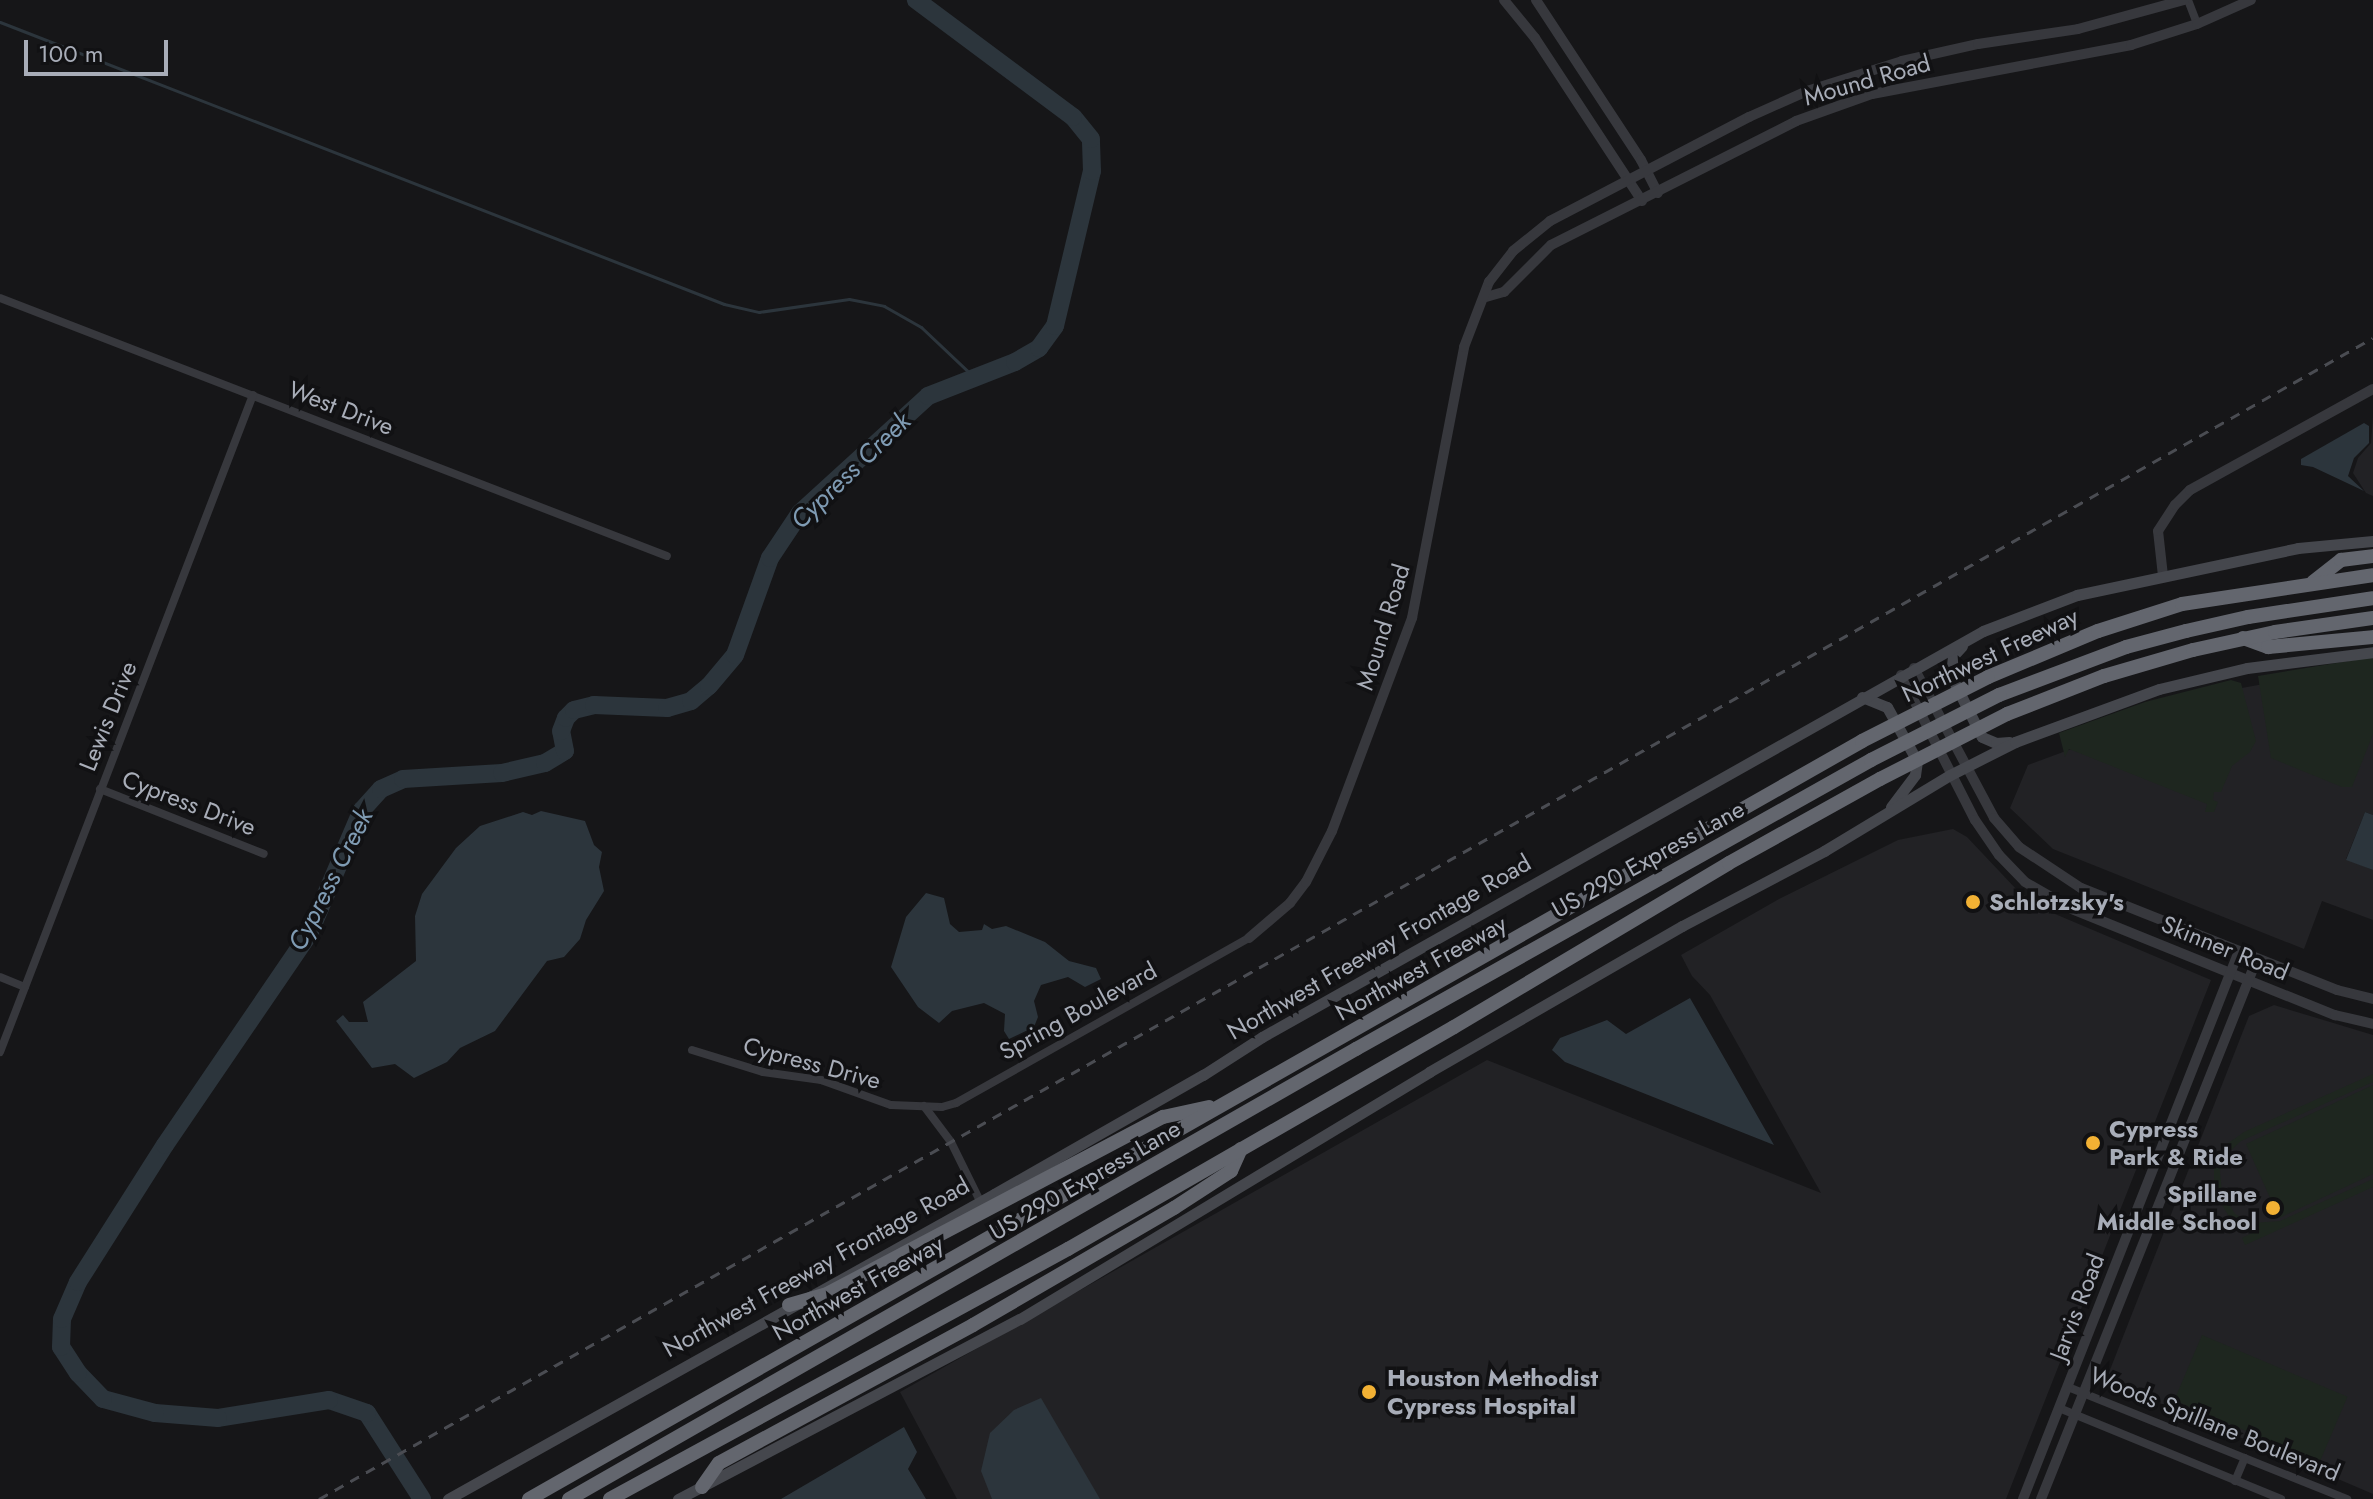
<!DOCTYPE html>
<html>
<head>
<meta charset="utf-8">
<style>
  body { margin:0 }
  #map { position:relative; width:2373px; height:1499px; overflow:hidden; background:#161618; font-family:Jost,sans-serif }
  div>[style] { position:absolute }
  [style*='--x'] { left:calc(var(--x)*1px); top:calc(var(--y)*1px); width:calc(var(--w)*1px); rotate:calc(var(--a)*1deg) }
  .built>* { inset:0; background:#222225 }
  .green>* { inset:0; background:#1e261f; transform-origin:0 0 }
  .water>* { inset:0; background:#2c353c }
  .stream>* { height:3px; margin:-1.5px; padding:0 1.5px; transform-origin:1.5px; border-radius:1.5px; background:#2c353c }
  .river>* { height:18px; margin:-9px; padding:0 9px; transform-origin:9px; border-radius:9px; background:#2c353c }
  .minor>* { height:8px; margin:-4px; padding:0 4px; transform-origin:4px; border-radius:4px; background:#37383d }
  .tertiary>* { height:10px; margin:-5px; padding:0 5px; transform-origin:5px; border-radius:5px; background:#37383d }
  .secondary>* { height:11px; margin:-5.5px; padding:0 5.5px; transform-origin:5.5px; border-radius:5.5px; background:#45474d }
  .motorway>* { height:14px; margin:-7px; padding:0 7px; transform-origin:7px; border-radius:7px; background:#63666e }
  .rail>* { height:3px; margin-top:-1.5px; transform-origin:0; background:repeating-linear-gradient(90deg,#4a4c52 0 10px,transparent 0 18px) }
  .motorway-bridge>* { height:14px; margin:-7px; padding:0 7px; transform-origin:7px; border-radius:7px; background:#63666e }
  .dots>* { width:22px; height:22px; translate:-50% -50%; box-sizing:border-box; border:4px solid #111113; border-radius:50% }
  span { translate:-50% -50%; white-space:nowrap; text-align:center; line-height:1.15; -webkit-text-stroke:7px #111113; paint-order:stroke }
  .street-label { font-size:24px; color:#a8adb8 }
  .poi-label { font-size:24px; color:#a8adb8; font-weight:700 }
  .left { translate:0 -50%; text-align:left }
  .right { translate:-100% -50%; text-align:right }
  .water-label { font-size:26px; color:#7f9bb3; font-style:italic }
  .scale { position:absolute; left:24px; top:40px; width:144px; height:36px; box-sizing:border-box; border:4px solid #a8adb8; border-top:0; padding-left:10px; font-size:24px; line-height:28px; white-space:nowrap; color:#a8adb8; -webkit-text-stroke:6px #111113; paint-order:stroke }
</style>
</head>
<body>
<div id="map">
  <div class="built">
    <div style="clip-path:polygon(2373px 416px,2373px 496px,2366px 493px,2353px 473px,2358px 458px,2371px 443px)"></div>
    <div style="clip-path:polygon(2318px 674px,2373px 674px,2373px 815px,2365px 812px,2346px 859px,2373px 870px,2373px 920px,2322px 901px,2304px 949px,2053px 849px,2010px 808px,2028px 765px,2231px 690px)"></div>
    <div style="clip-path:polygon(1953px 829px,1967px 837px,2017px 890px,2048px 911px,2211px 980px,2006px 1499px,957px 1499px,900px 1392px,1487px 1060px,1821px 1193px,1710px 995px,1692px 976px,1681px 955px,1779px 899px,1898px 840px)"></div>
    <div style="clip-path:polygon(2274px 1005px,2373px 1035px,2373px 1494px,2106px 1380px,2249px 1016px)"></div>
  </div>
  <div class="green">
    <div style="clip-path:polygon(2373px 657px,2373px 734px,2352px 787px,2342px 787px,2271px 758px,2258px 676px)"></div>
    <div style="clip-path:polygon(2231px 680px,2241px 683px,2256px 741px,2250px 752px,2232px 766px,2221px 792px,2214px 792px,2213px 800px,2218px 802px,2214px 812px,2205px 812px,2207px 804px,2069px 749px,2065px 757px,2059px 733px,2145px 702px)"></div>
    <div style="clip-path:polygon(2373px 1074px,2373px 1082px,2241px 1141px,2227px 1154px,2220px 1171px,2222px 1192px,2235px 1214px,2253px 1223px,2280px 1221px,2373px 1179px,2373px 1187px,2245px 1245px,2242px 1238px,2258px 1230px,2230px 1218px,2214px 1192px,2214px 1168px,2224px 1146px,2244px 1132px)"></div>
    <div style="clip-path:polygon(2373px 1085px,2373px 1174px,2279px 1218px,2246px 1144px)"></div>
    <div style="left:2202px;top:1335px;width:158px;height:71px;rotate:23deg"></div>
  </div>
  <div class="water">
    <div style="clip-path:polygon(2364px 423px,2369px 426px,2369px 443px,2354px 458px,2348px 476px,2364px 491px,2313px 467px,2301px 465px,2301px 459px)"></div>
    <div style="clip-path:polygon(541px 811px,585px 821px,594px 845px,602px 852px,599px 867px,604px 891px,586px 920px,580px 939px,564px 957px,547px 961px,495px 1031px,460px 1048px,447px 1062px,414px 1078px,395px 1064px,372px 1068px,336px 1021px,343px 1015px,349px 1022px,368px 1022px,363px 1002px,416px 961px,415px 916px,422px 894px,456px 848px,480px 826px,523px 812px,532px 815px)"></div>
    <div style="clip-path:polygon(2365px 812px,2373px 815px,2373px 870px,2346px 860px)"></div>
    <div style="clip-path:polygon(926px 893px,944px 898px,950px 924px,959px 932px,982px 930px,984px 924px,992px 929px,1006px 926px,1045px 942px,1069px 961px,1096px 968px,1101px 979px,1085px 987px,1068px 977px,1041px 985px,1034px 1001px,1038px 1017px,1034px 1027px,1009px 1039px,1004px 1031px,1005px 1014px,984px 1003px,952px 1011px,939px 1023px,918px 1007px,891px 967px,906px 917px)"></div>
    <div style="clip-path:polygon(1690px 998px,1774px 1145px,1565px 1062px,1552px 1050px,1560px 1038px,1607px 1020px,1626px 1034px)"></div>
    <div style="clip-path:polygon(1041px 1398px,1100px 1499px,992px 1499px,981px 1471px,990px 1433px,1014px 1410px)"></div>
    <div style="clip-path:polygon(904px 1427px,917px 1452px,908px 1469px,926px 1499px,781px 1499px)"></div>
  </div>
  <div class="stream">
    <div style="--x:0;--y:22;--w:777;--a:21.28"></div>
    <div style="--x:724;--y:304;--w:36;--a:13"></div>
    <div style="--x:759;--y:312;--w:91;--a:-8.2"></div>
    <div style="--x:849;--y:299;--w:36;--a:11"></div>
    <div style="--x:884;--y:306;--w:43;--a:29.6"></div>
    <div style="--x:921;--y:327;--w:74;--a:43.4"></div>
  </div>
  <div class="river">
    <div style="--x:422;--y:1499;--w:102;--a:-122.6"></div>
    <div style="--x:367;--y:1413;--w:40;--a:-161.1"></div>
    <div style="--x:329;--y:1400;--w:112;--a:170.8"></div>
    <div style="--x:218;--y:1418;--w:63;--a:-175.5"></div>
    <div style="--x:155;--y:1413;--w:54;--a:-164.9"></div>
    <div style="--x:103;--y:1399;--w:36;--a:-134"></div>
    <div style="--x:78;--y:1373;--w:31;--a:-123"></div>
    <div style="--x:61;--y:1347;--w:28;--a:-88"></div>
    <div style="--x:62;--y:1319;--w:40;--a:-66.6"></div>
    <div style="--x:78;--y:1282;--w:162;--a:-57.6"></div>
    <div style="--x:165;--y:1145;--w:255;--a:-55.7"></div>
    <div style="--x:309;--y:934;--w:135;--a:-66.9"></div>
    <div style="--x:362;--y:810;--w:28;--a:-48"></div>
    <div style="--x:381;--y:789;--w:24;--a:-24"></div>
    <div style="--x:403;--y:779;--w:99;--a:-3.5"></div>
    <div style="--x:502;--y:773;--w:44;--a:-13.1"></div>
    <div style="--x:545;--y:763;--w:23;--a:-31"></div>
    <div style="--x:565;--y:751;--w:20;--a:-101"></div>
    <div style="--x:561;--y:731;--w:14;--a:-69"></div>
    <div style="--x:566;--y:718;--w:11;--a:-45"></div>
    <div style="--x:574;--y:710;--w:21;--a:-14"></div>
    <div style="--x:594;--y:705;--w:73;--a:2.4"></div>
    <div style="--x:667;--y:708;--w:25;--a:-16"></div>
    <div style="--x:691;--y:701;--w:23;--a:-40"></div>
    <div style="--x:709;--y:686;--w:40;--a:-50"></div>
    <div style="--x:735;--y:655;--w:103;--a:-70.2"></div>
    <div style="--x:770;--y:558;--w:54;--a:-56.3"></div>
    <div style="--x:800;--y:513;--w:173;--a:-42.4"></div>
    <div style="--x:928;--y:396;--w:93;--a:-21.3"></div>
    <div style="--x:1015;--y:362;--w:28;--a:-30"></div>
    <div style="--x:1039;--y:348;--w:27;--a:-54"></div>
    <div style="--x:1055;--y:326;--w:159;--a:-76.6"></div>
    <div style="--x:1092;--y:171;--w:32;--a:-92"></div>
    <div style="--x:1091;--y:139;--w:28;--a:-129"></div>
    <div style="--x:1073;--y:117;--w:196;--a:-143.3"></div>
  </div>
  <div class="minor">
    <div style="--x:2188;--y:0;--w:26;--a:69"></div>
    <div style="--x:0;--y:298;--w:715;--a:21.15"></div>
    <div style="--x:100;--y:789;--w:176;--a:21.6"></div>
    <div style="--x:0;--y:977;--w:27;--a:22"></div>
    <div style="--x:692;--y:1050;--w:74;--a:17.2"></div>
    <div style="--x:763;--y:1072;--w:59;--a:7.9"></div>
    <div style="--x:821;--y:1080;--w:74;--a:19.7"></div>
    <div style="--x:891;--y:1105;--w:51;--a:2.2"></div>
    <div style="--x:942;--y:1107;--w:15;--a:-16"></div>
    <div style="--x:956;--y:1103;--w:336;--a:-29.4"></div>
    <div style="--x:0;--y:1052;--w:704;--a:-68.94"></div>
    <div style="--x:924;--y:1106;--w:45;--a:53.1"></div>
    <div style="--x:951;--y:1142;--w:66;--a:63.8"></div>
    <div style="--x:2068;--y:1387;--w:301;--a:21.9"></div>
    <div style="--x:2059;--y:1408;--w:240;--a:22.3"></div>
    <div style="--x:2235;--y:1481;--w:25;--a:-67"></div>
  </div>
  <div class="tertiary">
    <div style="--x:1504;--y:0;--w:49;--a:50.8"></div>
    <div style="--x:1535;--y:38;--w:195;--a:56.7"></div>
    <div style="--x:1536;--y:0;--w:191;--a:56.7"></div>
    <div style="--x:1641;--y:160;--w:37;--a:63"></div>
    <div style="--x:1486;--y:297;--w:19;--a:-16"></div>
    <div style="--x:1504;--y:292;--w:66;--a:-45"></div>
    <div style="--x:1551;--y:245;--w:275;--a:-26.8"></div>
    <div style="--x:1796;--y:121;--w:81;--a:-19.6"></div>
    <div style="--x:1872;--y:94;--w:264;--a:-10.7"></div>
    <div style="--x:2131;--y:45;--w:69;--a:-17.7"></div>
    <div style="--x:2197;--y:24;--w:59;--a:-24"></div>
    <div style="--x:2163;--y:576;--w:45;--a:-96.3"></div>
    <div style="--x:2158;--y:531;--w:31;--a:-57"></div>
    <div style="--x:2175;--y:505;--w:21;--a:-45"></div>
    <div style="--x:2190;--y:490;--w:209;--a:-28.9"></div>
    <div style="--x:1914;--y:668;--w:170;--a:61.9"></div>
    <div style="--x:1994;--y:818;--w:38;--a:49"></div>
    <div style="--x:2019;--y:847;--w:74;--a:33.5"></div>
    <div style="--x:2081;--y:888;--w:276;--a:21.7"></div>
    <div style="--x:2337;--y:990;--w:37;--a:14"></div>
    <div style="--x:1901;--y:675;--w:163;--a:63"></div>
    <div style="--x:1975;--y:820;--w:42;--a:55.6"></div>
    <div style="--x:1999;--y:855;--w:37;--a:46"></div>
    <div style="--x:2025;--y:882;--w:54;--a:29.9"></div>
    <div style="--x:2072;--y:909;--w:284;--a:22"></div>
    <div style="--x:2335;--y:1015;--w:39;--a:13"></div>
    <div style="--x:1249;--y:938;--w:54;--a:-40.5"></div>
    <div style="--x:1290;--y:903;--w:26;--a:-53"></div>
    <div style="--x:1306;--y:882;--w:57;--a:-63"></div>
    <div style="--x:1332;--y:831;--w:228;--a:-69.4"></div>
    <div style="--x:1412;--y:618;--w:276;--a:-79.1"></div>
    <div style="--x:1464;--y:347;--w:70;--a:-69"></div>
    <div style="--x:1489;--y:282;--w:39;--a:-52"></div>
    <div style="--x:1513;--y:251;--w:48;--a:-39"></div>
    <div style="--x:1550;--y:221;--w:225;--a:-27.6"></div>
    <div style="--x:1749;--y:117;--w:64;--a:-24.1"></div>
    <div style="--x:1807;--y:91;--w:100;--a:-17.5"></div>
    <div style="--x:1902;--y:61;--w:78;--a:-12.6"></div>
    <div style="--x:1978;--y:44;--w:101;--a:-8.5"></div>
    <div style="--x:2078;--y:29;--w:110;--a:-15.3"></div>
    <div style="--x:2023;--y:1499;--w:589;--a:-68.49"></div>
    <div style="--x:2041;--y:1499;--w:582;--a:-68.2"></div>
  </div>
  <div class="secondary">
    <div style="--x:1962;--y:646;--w:13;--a:132"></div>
    <div style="--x:1953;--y:656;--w:20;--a:96"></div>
    <div style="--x:1951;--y:676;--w:68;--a:63.1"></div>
    <div style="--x:1982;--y:737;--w:15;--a:23"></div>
    <div style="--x:1996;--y:743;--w:13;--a:-4"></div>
    <div style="--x:1862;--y:697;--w:27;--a:22"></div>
    <div style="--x:1887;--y:707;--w:62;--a:60.9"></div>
    <div style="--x:1917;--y:761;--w:14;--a:98"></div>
    <div style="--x:1915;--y:775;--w:40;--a:127"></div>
    <div style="--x:448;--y:1499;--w:625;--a:-29.19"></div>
    <div style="--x:994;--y:1194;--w:241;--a:-29.7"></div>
    <div style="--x:1203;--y:1075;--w:70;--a:-32.8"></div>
    <div style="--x:1262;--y:1037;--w:827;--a:-29.38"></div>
    <div style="--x:1983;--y:631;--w:101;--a:-21"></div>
    <div style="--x:2077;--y:595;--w:226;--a:-12"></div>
    <div style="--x:2298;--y:548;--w:75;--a:-5.3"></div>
    <div style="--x:678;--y:1499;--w:386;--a:-27.8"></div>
    <div style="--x:1020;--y:1319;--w:478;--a:-31.1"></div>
    <div style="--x:1429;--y:1072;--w:292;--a:-30"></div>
    <div style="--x:1682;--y:926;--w:161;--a:-27.8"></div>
    <div style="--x:1824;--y:851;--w:147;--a:-31.1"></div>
    <div style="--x:1950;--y:775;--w:73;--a:-26.9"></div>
    <div style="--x:2015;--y:742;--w:153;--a:-20.2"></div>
    <div style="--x:2159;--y:689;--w:90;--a:-13.4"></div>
    <div style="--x:2247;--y:668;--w:127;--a:-7.2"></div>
  </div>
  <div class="motorway">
    <div style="--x:2313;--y:582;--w:36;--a:-38"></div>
    <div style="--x:2341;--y:560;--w:32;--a:-7"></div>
    <div style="--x:2243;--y:638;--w:27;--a:20"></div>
    <div style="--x:2268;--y:647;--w:105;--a:-5.4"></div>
    <div style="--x:1988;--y:677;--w:119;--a:-22.7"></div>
    <div style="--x:2098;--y:631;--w:88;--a:-17.8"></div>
    <div style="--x:2182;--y:604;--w:193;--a:-8.6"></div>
    <div style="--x:1999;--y:695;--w:136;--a:-20.7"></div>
    <div style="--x:2126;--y:647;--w:62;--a:-14.9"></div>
    <div style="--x:2186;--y:631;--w:64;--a:-12.7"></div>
    <div style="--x:2248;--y:617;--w:126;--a:-8.6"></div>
    <div style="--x:2007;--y:714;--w:104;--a:-21.4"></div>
    <div style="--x:2104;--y:676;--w:93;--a:-16.3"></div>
    <div style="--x:2193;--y:650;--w:84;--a:-12.4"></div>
    <div style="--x:2275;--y:632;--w:99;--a:-8.1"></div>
    <div style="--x:789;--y:1305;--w:37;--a:-16"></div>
    <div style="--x:825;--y:1295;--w:382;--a:-27.8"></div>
    <div style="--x:1163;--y:1117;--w:47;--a:-12.3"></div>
    <div style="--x:702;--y:1487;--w:29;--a:-55"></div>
    <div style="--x:719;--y:1463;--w:289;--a:-28.5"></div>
    <div style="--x:973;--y:1325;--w:233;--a:-30.2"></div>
    <div style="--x:1174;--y:1208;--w:68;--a:-33"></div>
    <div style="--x:1231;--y:1171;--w:24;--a:-66"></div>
    <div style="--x:529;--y:1499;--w:1533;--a:-29.62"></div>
    <div style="--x:569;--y:1499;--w:907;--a:-29.76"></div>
    <div style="--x:1356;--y:1049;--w:591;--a:-29.3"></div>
    <div style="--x:610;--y:1499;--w:522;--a:-28.63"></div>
    <div style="--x:1068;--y:1249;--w:445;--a:-29.9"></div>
    <div style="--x:1454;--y:1027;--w:320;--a:-30.8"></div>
    <div style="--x:1729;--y:863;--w:173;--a:-29.1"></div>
  </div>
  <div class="rail">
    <div style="--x:319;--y:1499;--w:2359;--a:-29.48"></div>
  </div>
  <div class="motorway-bridge">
    <div style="--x:1862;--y:741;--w:141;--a:-26.9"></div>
    <div style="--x:1871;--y:760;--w:144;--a:-26.9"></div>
    <div style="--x:1880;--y:779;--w:143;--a:-27.1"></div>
  </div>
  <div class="dots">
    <div style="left:1973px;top:902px;background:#f2b134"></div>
    <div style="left:2093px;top:1143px;background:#f2b134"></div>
    <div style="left:2273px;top:1208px;background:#f2b134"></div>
    <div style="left:1369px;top:1392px;background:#f2b134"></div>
  </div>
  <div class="street-label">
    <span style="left:1867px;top:80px;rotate:-16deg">Mound Road</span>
    <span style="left:341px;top:408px;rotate:21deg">West Drive</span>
    <span style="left:1383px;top:627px;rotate:-73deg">Mound Road</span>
    <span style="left:1990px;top:655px;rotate:-25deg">Northwest Freeway</span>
    <span style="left:108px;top:716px;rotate:-68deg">Lewis Drive</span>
    <span style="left:189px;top:803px;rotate:21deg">Cypress Drive</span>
    <span style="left:1648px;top:859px;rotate:-29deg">US 290 Express Lane</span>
    <span style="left:1379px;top:947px;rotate:-30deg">Northwest Freeway Frontage Road</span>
    <span style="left:2225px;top:948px;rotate:22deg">Skinner Road</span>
    <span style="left:1421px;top:968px;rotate:-29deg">Northwest Freeway</span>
    <span style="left:1078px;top:1011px;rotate:-29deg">Spring Boulevard</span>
    <span style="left:812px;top:1063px;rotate:15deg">Cypress Drive</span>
    <span style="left:1085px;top:1180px;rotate:-30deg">US 290 Express Lane</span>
    <span style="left:816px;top:1267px;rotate:-29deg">Northwest Freeway Frontage Road</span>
    <span style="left:858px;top:1288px;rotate:-29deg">Northwest Freeway</span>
    <span style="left:2077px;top:1307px;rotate:-69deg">Jarvis Road</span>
    <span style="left:2215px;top:1424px;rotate:22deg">Woods Spillane Boulevard</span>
  </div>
  <div class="poi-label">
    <span class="left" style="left:1989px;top:902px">Schlotzsky's</span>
    <span class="left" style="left:2109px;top:1143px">Cypress<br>Park &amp; Ride</span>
    <span class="right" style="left:2257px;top:1208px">Spillane<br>Middle School</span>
    <span class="left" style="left:1387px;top:1392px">Houston Methodist<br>Cypress Hospital</span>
  </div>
  <div class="water-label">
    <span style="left:851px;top:471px;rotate:-44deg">Cypress Creek</span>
    <span style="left:331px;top:880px;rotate:-63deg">Cypress Creek</span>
  </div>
  <div class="scale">100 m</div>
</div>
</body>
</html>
